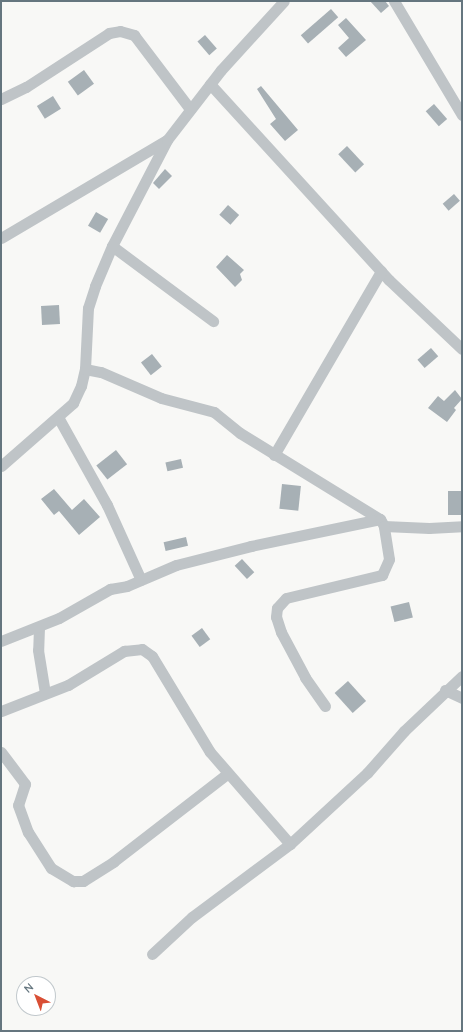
<!DOCTYPE html>
<html>
<head>
<meta charset="utf-8">
<style>
  body { margin:0 }
  #map { position:relative; width:463px; height:1032px; overflow:hidden; background:#f8f8f6; font-family:Quicksand,sans-serif }
  div>[style] { position:absolute }
  [style*='--x'] { left:calc(var(--x)*1px); top:calc(var(--y)*1px); width:calc(var(--w)*1px); rotate:calc(var(--a)*1deg) }
  .building>* { inset:0; background:#a7b0b5; transform-origin:0 0 }
  .street>* { height:11px; margin:-5.5px; padding:0 5.5px; transform-origin:5.5px; border-radius:5.5px; background:#bfc4c7 }
  span { translate:-50% -50%; white-space:nowrap; text-align:center; line-height:1.15; -webkit-text-stroke:4px #fff; paint-order:stroke }
  .frame { position:absolute; inset:0; border:2px solid #65767f; pointer-events:none }
  .north { position:absolute; left:16px; top:976px; width:40px; height:40px; box-sizing:border-box; background:#fff; border:1px solid #c1c8cc; border-radius:50%; rotate:318deg; font-size:11px; font-weight:700; line-height:16px; text-align:center; color:#65767f }
  .north::after { content:''; display:block; margin:auto; width:14px; height:18px; background:#d94f35; clip-path:polygon(50% 0,100% 100%,50% 72%,0 100%) }
</style>
</head>
<body>
<div id="map">
  <div class="building">
    <div style="clip-path:polygon(370px 1px,385px 1px,389px 6px,381px 13px)"></div>
    <div style="left:331px;top:9px;width:11px;height:40px;rotate:49deg"></div>
    <div style="clip-path:polygon(346px 18px,366px 40px,346px 57px,338px 48px,349px 38px,338px 25px)"></div>
    <div style="left:205px;top:35px;width:18px;height:10px;rotate:49deg"></div>
    <div style="left:84px;top:70px;width:17px;height:20px;rotate:54deg"></div>
    <div style="clip-path:polygon(261px 86px,298px 130px,285px 141px,270px 124px,276px 119px,257px 89px)"></div>
    <div style="left:53px;top:96px;width:15px;height:19px;rotate:58deg"></div>
    <div style="left:434px;top:104px;width:20px;height:11px;rotate:49deg"></div>
    <div style="left:347px;top:146px;width:25px;height:12px;rotate:47deg"></div>
    <div style="clip-path:polygon(165px 169px,172px 176px,159px 189px,153px 183px)"></div>
    <div style="left:454px;top:194px;width:9px;height:15px;rotate:49deg"></div>
    <div style="left:228px;top:205px;width:15px;height:13px;rotate:42deg"></div>
    <div style="left:96px;top:212px;width:14px;height:16px;rotate:30deg"></div>
    <div style="clip-path:polygon(227px 255px,244px 270px,240px 274px,242px 280px,235px 287px,216px 267px)"></div>
    <div style="left:59px;top:305px;width:19px;height:18px;rotate:87deg"></div>
    <div style="left:431px;top:348px;width:11px;height:18px;rotate:49deg"></div>
    <div style="left:152px;top:354px;width:16px;height:14px;rotate:52deg"></div>
    <div style="clip-path:polygon(455px 390px,462px 399px,454px 408px,456px 410px,447px 422px,428px 408px,438px 396px,444px 401px)"></div>
    <div style="left:116px;top:450px;width:18px;height:25px;rotate:52deg"></div>
    <div style="left:181px;top:459px;width:9px;height:16px;rotate:77deg"></div>
    <div style="left:282px;top:484px;width:19px;height:25px;rotate:6deg"></div>
    <div style="clip-path:polygon(54px 489px,72px 510px,84px 499px,100px 517px,79px 535px,59px 511px,54px 515px,41px 499px)"></div>
    <div style="left:462px;top:491px;width:24px;height:14px;rotate:90deg"></div>
    <div style="left:186px;top:537px;width:9px;height:23px;rotate:77deg"></div>
    <div style="left:242px;top:559px;width:18px;height:10px;rotate:47deg"></div>
    <div style="left:409px;top:602px;width:16px;height:19px;rotate:76deg"></div>
    <div style="left:202px;top:628px;width:14px;height:13px;rotate:54deg"></div>
    <div style="left:348px;top:681px;width:27px;height:18px;rotate:48deg"></div>
  </div>
  <div class="street">
    <div style="--x:394;--y:1;--w:133;--a:59.2"></div>
    <div style="--x:210;--y:84;--w:265;--a:47.6"></div>
    <div style="--x:389;--y:280;--w:100;--a:43.4"></div>
    <div style="--x:1;--y:99;--w:28;--a:-26"></div>
    <div style="--x:26;--y:87;--w:99;--a:-33"></div>
    <div style="--x:109;--y:33;--w:11;--a:-10"></div>
    <div style="--x:120;--y:31;--w:15;--a:16"></div>
    <div style="--x:134;--y:35;--w:93;--a:52.9"></div>
    <div style="--x:1;--y:238;--w:193;--a:-30.6"></div>
    <div style="--x:112;--y:246;--w:126;--a:36.6"></div>
    <div style="--x:85;--y:369;--w:16;--a:11"></div>
    <div style="--x:101;--y:372;--w:65;--a:23.4"></div>
    <div style="--x:161;--y:398;--w:55;--a:14.8"></div>
    <div style="--x:214;--y:412;--w:33;--a:39"></div>
    <div style="--x:240;--y:433;--w:164;--a:31.6"></div>
    <div style="--x:58;--y:417;--w:101;--a:60.9"></div>
    <div style="--x:107;--y:505;--w:82;--a:65.6"></div>
    <div style="--x:274;--y:455;--w:213;--a:-59.8"></div>
    <div style="--x:1;--y:466;--w:96;--a:-41.2"></div>
    <div style="--x:73;--y:403;--w:19;--a:-65"></div>
    <div style="--x:81;--y:386;--w:17;--a:-77"></div>
    <div style="--x:85;--y:369;--w:61;--a:-87.2"></div>
    <div style="--x:88;--y:308;--w:23;--a:-72"></div>
    <div style="--x:95;--y:286;--w:43;--a:-67"></div>
    <div style="--x:112;--y:246;--w:119;--a:-62.6"></div>
    <div style="--x:167;--y:140;--w:88;--a:-52.4"></div>
    <div style="--x:221;--y:70;--w:93;--a:-47.6"></div>
    <div style="--x:39;--y:627;--w:23;--a:92"></div>
    <div style="--x:38;--y:650;--w:44;--a:80.8"></div>
    <div style="--x:1;--y:641;--w:62;--a:-21.6"></div>
    <div style="--x:59;--y:618;--w:59;--a:-29.6"></div>
    <div style="--x:110;--y:589;--w:17;--a:-10"></div>
    <div style="--x:127;--y:586;--w:53;--a:-23.2"></div>
    <div style="--x:176;--y:565;--w:77;--a:-14.2"></div>
    <div style="--x:251;--y:546;--w:132;--a:-11.8"></div>
    <div style="--x:380;--y:519;--w:8;--a:60"></div>
    <div style="--x:384;--y:526;--w:45;--a:2.5"></div>
    <div style="--x:429;--y:528;--w:33;--a:-3"></div>
    <div style="--x:445;--y:690;--w:19;--a:25"></div>
    <div style="--x:325;--y:706;--w:35;--a:-125"></div>
    <div style="--x:305;--y:677;--w:51;--a:-118.1"></div>
    <div style="--x:281;--y:632;--w:16;--a:-108"></div>
    <div style="--x:276;--y:617;--w:9;--a:-84"></div>
    <div style="--x:277;--y:608;--w:13;--a:-48"></div>
    <div style="--x:286;--y:598;--w:99;--a:-13.5"></div>
    <div style="--x:382;--y:575;--w:17;--a:-66"></div>
    <div style="--x:389;--y:559;--w:33;--a:-99"></div>
    <div style="--x:1;--y:711;--w:72;--a:-21.2"></div>
    <div style="--x:68;--y:685;--w:66;--a:-31.3"></div>
    <div style="--x:124;--y:651;--w:18;--a:-6"></div>
    <div style="--x:142;--y:649;--w:12;--a:35"></div>
    <div style="--x:152;--y:656;--w:112;--a:58.9"></div>
    <div style="--x:210;--y:752;--w:122;--a:49"></div>
    <div style="--x:1;--y:752;--w:40;--a:53"></div>
    <div style="--x:25;--y:784;--w:22;--a:108"></div>
    <div style="--x:18;--y:805;--w:29;--a:70"></div>
    <div style="--x:28;--y:832;--w:43;--a:57.4"></div>
    <div style="--x:51;--y:868;--w:26;--a:31"></div>
    <div style="--x:73;--y:881;--w:10;--a:0"></div>
    <div style="--x:83;--y:881;--w:36;--a:-32"></div>
    <div style="--x:113;--y:862;--w:145;--a:-37.7"></div>
    <div style="--x:152;--y:954;--w:54;--a:-42.8"></div>
    <div style="--x:192;--y:917;--w:122;--a:-36.7"></div>
    <div style="--x:290;--y:844;--w:105;--a:-42.7"></div>
    <div style="--x:367;--y:773;--w:56;--a:-48.6"></div>
    <div style="--x:404;--y:731;--w:80;--a:-43.5"></div>
  </div>
  <div class="frame"></div>
  <div class="north">N</div>
</div>
</body>
</html>
